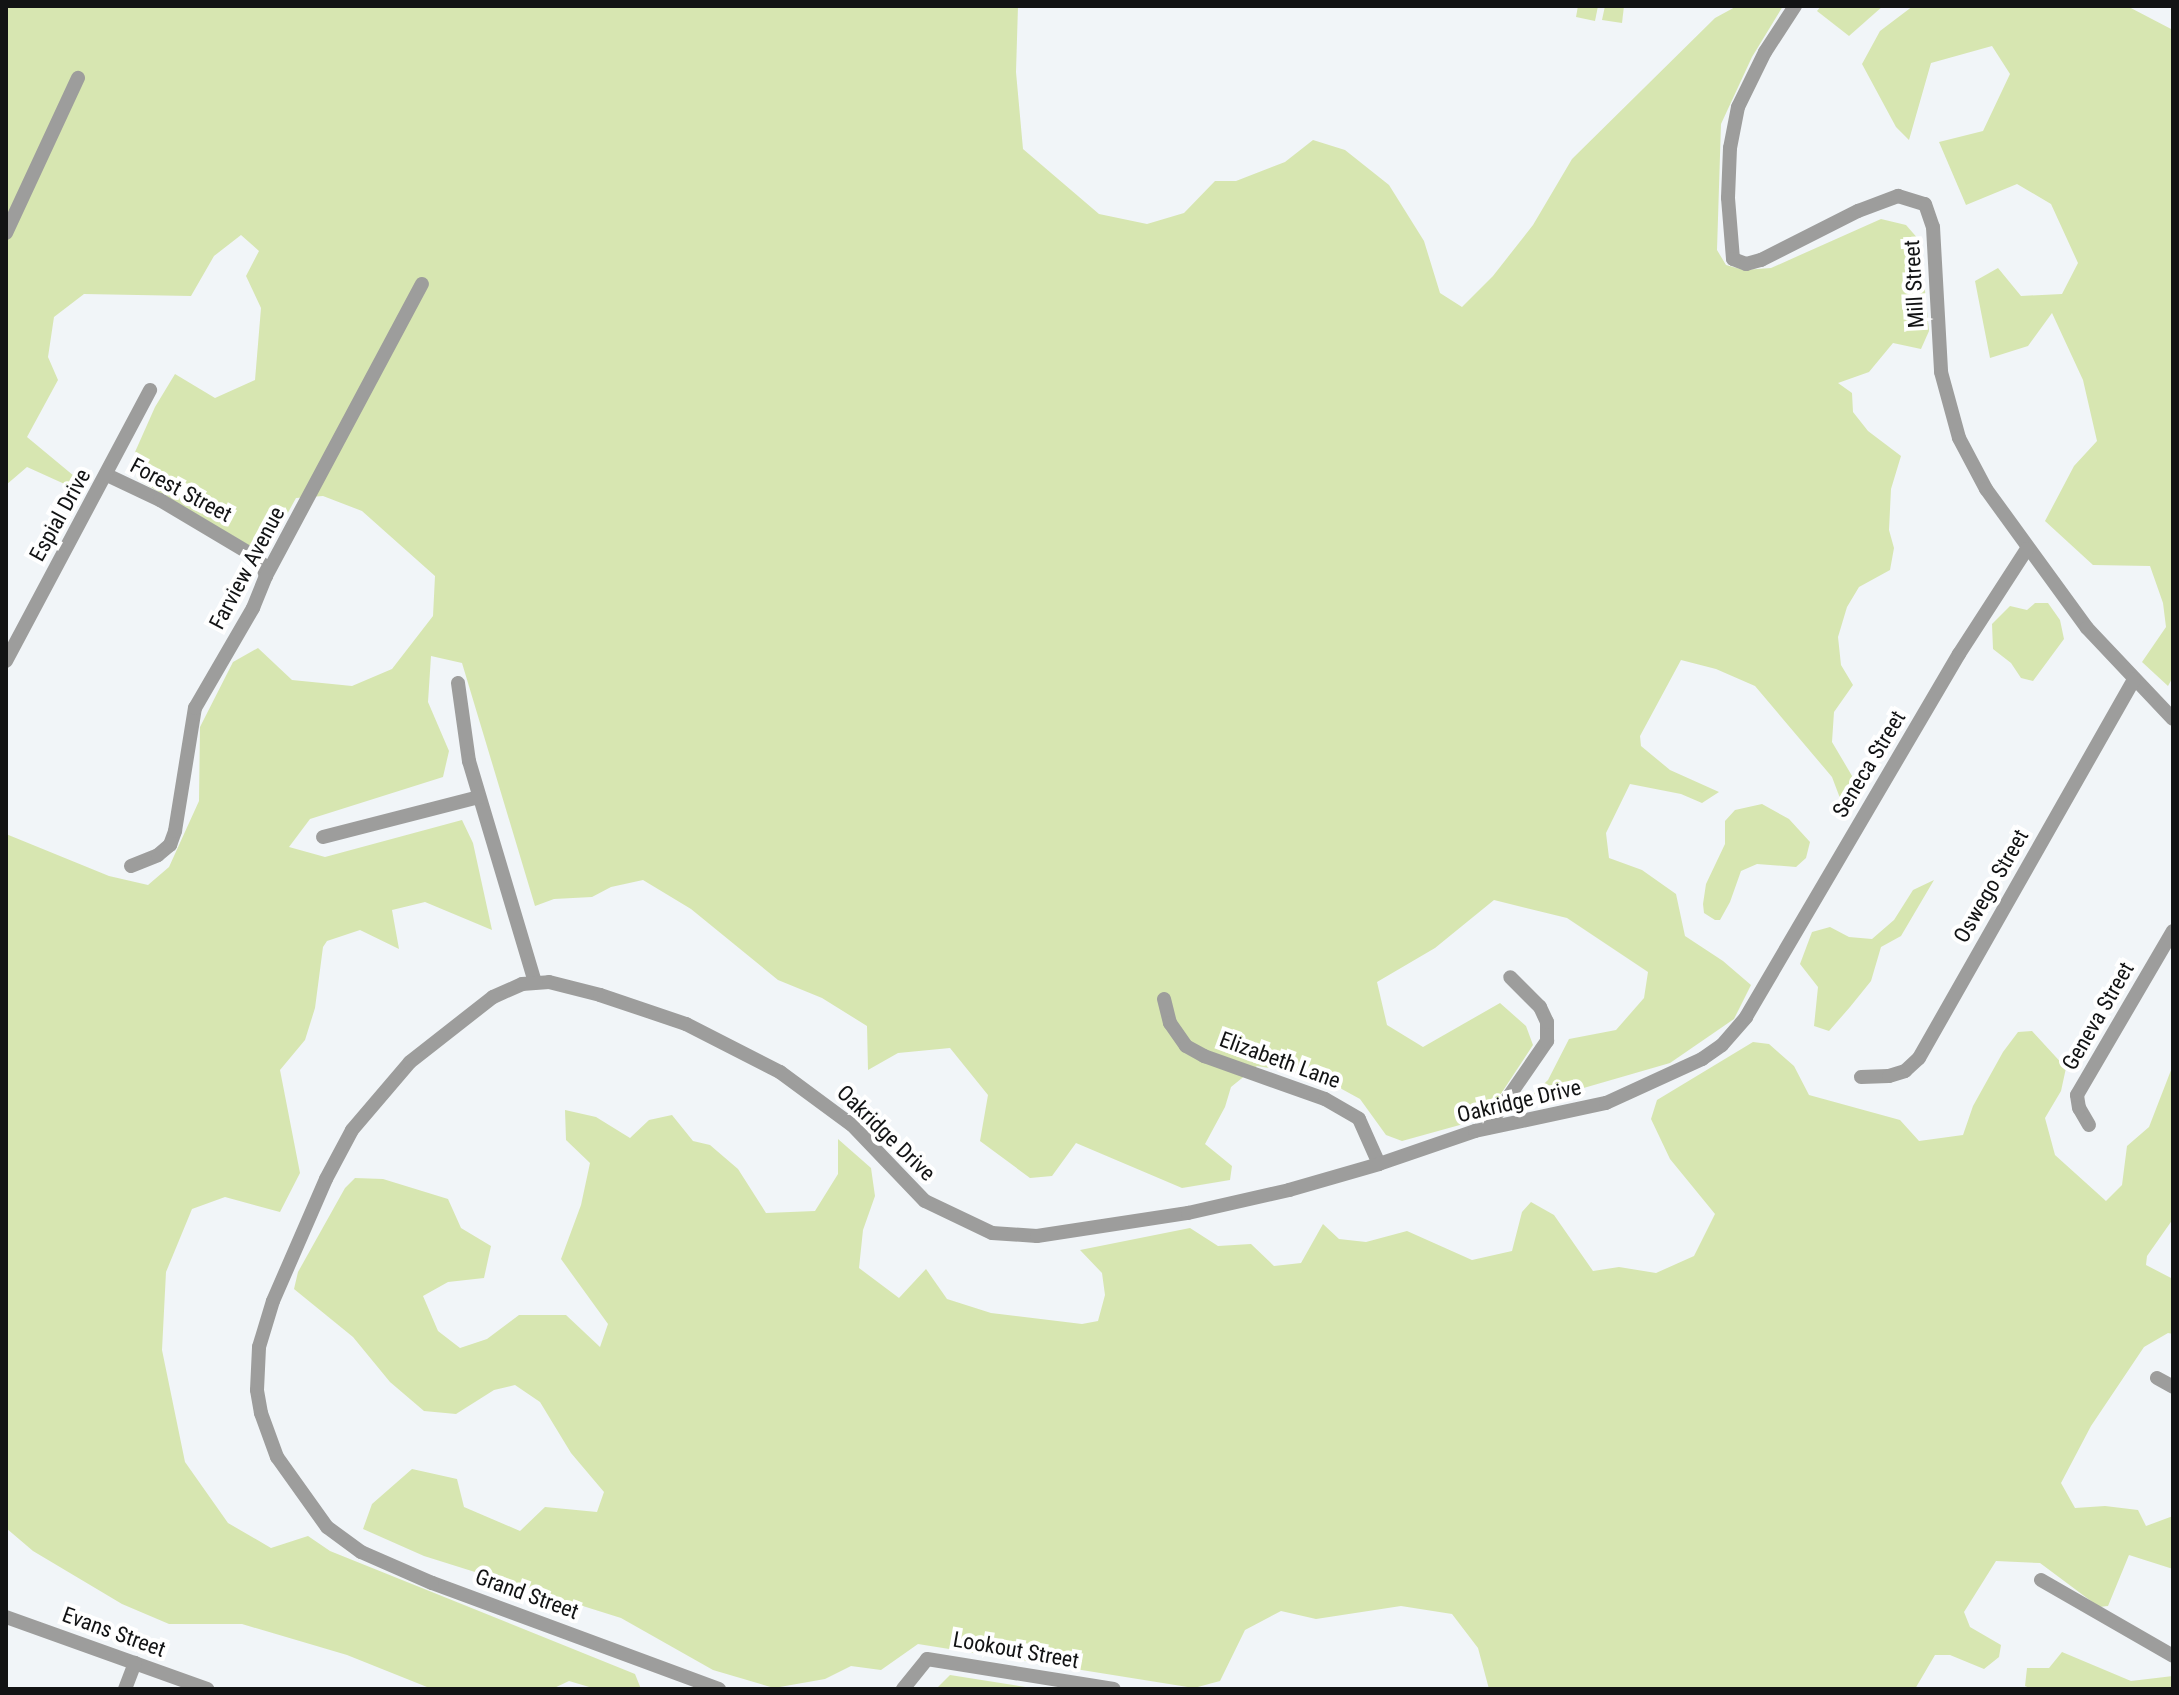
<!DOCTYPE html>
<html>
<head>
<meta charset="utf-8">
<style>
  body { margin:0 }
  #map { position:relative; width:2179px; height:1695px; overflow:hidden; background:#f1f5f8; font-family:"Roboto Condensed",sans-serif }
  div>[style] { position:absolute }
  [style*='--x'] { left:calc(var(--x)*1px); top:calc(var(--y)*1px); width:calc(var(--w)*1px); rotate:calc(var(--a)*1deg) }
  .green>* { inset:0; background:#d7e6b1 }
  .street>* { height:14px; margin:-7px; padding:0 7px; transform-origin:7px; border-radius:7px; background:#9d9d9c }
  span { translate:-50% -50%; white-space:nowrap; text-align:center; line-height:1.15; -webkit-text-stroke:8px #fff; paint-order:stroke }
  .street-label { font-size:22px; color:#121314 }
  .frame { position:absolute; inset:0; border:8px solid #121314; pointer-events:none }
</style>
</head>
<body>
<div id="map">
  <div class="green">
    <div style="clip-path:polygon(6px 6px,1018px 6px,1016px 72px,1023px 149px,1099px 214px,1147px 224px,1184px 213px,1215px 181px,1236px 181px,1285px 162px,1313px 140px,1345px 150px,1389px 185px,1424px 241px,1440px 293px,1462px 307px,1493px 276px,1533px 225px,1572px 159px,1715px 18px,1737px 6px,1783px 6px,1752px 57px,1721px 124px,1717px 250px,1726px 265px,1744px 270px,1771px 268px,1881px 219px,1906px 225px,1920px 241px,1929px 331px,1921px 349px,1893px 343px,1869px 372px,1838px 383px,1852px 393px,1853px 412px,1868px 431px,1901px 456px,1891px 489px,1889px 530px,1894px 548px,1890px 570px,1859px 587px,1847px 607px,1838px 637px,1841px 665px,1853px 685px,1834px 712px,1832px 742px,1858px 786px,1846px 814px,1832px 777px,1755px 686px,1716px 669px,1681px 660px,1640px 736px,1641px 746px,1670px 770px,1719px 792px,1702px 803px,1681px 794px,1630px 784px,1606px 833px,1609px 858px,1642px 870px,1676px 894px,1685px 936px,1723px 961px,1751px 985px,1734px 1019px,1670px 1063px,1521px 1106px,1548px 1080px,1569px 1039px,1616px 1030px,1644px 998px,1648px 972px,1567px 918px,1494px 900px,1435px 948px,1377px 982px,1387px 1025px,1423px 1047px,1500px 1003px,1526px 1026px,1533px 1045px,1485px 1118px,1402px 1141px,1386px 1135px,1360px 1099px,1318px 1076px,1257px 1066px,1231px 1087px,1225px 1107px,1205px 1144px,1232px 1166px,1230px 1180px,1182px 1188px,1076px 1143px,1052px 1176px,1030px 1178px,980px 1141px,988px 1095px,950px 1048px,898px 1053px,868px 1070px,867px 1026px,822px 998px,778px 980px,691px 909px,643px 880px,611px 887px,592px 897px,554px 899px,535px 906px,462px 663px,431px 656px,428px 702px,449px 751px,443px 777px,310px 819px,289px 847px,325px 857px,462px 820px,473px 843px,492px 930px,425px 902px,392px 910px,399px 949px,360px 930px,327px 941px,323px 947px,315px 1008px,305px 1040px,280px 1070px,300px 1173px,280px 1212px,225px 1197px,192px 1209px,166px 1272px,162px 1350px,185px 1462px,228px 1523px,271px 1548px,308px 1536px,330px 1551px,635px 1674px,641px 1689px,596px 1689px,569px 1681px,552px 1689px,432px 1689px,347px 1655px,242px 1624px,169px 1624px,122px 1604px,33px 1551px,6px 1528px,6px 834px,109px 876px,148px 885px,169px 867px,199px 801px,200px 727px,233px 662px,258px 648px,292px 680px,352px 686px,392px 669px,433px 616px,435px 576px,362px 511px,323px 496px,296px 498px,268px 549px,255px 549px,137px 479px,135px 452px,155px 407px,175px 374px,215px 398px,255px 380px,261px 308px,246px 276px,259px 251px,241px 235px,214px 256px,191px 296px,84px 294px,54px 317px,48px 357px,58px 380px,27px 437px,74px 476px,69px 486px,27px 467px,6px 485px)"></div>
    <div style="clip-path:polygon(1578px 6px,1598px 6px,1595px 21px,1576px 17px)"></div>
    <div style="clip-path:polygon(1605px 6px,1624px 6px,1622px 23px,1602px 20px)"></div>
    <div style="clip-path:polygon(1821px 6px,1883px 6px,1849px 36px,1817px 11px)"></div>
    <div style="clip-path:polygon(1913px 6px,2127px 6px,2173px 30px,2173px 677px,2168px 686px,2142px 662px,2166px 627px,2163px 603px,2150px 566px,2093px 565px,2045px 521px,2074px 466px,2097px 441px,2083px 380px,2052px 313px,2028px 346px,1990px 358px,1975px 281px,1998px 268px,2021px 296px,2062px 294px,2078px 263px,2051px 204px,2017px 184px,1966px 205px,1939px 142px,1983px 131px,2010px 74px,1992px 46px,1931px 63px,1909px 140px,1896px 127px,1862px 64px,1880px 31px)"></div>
    <div style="clip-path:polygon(2035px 603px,2048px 603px,2060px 620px,2064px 639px,2033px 681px,2021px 678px,2011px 663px,1993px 649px,1992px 624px,2010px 606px,2027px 610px)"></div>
    <div style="clip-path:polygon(1762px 804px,1789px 819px,1810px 842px,1806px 858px,1796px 867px,1757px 864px,1741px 871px,1730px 902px,1720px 920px,1715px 920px,1704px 913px,1703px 904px,1706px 884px,1725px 844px,1725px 821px,1735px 810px)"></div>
    <div style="clip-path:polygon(1934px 880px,1901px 936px,1881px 947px,1871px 981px,1850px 1007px,1829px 1031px,1814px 1026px,1818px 987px,1800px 964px,1812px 932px,1830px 927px,1849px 937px,1872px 939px,1894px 920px,1913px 890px)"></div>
    <div style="clip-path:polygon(2032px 1031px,2066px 1068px,2061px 1091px,2045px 1118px,2055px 1155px,2106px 1201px,2122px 1185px,2127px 1146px,2149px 1127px,2173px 1065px,2173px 1219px,2147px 1256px,2146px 1265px,2173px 1279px,2173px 1334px,2168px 1333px,2144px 1347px,2091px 1426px,2061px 1483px,2075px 1508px,2105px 1506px,2138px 1510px,2146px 1526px,2173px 1516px,2173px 1569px,2129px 1555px,2108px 1606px,2099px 1607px,2040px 1563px,1996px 1561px,1964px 1612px,1970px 1627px,2001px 1645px,1999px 1657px,1984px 1669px,1950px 1655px,1935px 1655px,1915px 1689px,1489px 1689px,1478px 1648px,1452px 1614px,1401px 1606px,1316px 1619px,1281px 1611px,1245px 1630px,1220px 1681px,1194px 1688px,918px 1644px,881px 1670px,851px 1666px,825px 1679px,774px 1688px,713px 1670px,621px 1618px,424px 1556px,363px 1529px,372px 1504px,412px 1469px,457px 1479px,464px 1507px,520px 1531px,545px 1507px,597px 1512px,604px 1492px,571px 1453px,540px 1402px,515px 1385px,494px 1390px,456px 1414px,424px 1411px,390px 1382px,353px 1337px,294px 1289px,298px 1272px,345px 1188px,355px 1178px,383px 1179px,448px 1199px,461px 1228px,491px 1246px,484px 1278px,448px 1282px,423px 1296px,438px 1331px,460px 1348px,487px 1339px,519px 1315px,566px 1315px,600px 1347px,608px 1324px,561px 1259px,581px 1205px,590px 1163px,566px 1140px,565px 1110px,596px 1117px,630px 1138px,649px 1120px,672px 1115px,693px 1141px,710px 1145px,738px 1169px,766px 1213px,815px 1211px,838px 1174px,838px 1139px,871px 1168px,875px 1196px,863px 1230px,859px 1268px,899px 1298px,926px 1269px,947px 1299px,991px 1313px,1082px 1324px,1098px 1321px,1105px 1295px,1102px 1273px,1080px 1250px,1190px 1228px,1218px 1246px,1251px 1244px,1274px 1266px,1301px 1263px,1323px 1224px,1339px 1239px,1366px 1242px,1407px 1231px,1472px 1260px,1512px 1251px,1522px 1212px,1531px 1202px,1554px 1215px,1593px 1271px,1619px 1267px,1656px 1273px,1694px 1256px,1715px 1214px,1670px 1159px,1651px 1119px,1657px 1100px,1753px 1042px,1769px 1044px,1794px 1066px,1809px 1095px,1900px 1120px,1919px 1141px,1963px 1135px,1973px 1106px,2003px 1052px,2018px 1032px)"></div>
    <div style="clip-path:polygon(2062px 1652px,2131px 1681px,2173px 1676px,2173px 1689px,2032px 1689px,2025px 1686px,2027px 1668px,2049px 1668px)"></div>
    <div style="clip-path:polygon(950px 1675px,1038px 1689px,936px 1689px)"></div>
  </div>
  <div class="street">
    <div style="--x:1795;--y:6;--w:55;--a:123.1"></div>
    <div style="--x:1765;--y:52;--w:61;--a:116.1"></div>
    <div style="--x:1738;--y:107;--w:42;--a:101"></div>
    <div style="--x:1730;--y:148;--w:50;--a:92.3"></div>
    <div style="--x:1728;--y:198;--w:61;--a:85.3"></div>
    <div style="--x:1733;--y:259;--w:14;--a:21"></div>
    <div style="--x:1746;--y:264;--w:16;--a:-15"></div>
    <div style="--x:1761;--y:260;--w:109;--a:-26.8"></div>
    <div style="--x:1858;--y:211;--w:43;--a:-20.6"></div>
    <div style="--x:1898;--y:196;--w:28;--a:17"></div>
    <div style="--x:1925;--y:204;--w:24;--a:71"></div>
    <div style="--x:1933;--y:227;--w:145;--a:86.8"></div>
    <div style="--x:1941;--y:372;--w:68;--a:74.7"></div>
    <div style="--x:1959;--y:438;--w:58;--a:62.1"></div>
    <div style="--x:1986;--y:489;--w:172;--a:54"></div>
    <div style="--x:2087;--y:628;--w:125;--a:46.6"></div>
    <div style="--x:6;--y:233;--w:171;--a:-65.1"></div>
    <div style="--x:107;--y:475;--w:59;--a:25.3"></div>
    <div style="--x:160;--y:500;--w:109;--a:30.8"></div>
    <div style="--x:254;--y:556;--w:11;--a:45"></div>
    <div style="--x:262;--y:564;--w:13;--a:72"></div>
    <div style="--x:6;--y:661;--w:307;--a:-62"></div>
    <div style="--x:458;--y:683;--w:79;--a:82"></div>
    <div style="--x:469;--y:761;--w:231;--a:73.4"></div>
    <div style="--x:323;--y:837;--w:161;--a:-14.4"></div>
    <div style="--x:131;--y:866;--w:29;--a:-22"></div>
    <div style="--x:158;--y:855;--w:16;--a:-40"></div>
    <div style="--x:170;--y:845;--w:15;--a:-70"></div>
    <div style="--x:175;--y:831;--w:125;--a:-80.8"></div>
    <div style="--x:195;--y:708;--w:116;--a:-59.9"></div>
    <div style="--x:253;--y:608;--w:35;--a:-68"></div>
    <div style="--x:266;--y:576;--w:331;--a:-61.9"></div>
    <div style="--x:1164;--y:999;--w:25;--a:76"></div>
    <div style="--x:1170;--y:1023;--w:28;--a:55"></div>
    <div style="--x:1186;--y:1046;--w:21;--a:29"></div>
    <div style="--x:1204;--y:1056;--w:128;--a:19.6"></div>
    <div style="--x:1325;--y:1099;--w:39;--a:30"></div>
    <div style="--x:1359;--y:1119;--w:49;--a:66"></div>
    <div style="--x:1861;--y:1077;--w:28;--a:-2"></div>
    <div style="--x:1889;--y:1076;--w:17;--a:-17"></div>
    <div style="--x:1905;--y:1071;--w:19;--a:-43"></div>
    <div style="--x:1919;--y:1058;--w:435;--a:-60.4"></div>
    <div style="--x:2089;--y:1125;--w:20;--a:-120"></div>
    <div style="--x:2079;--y:1108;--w:13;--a:-99"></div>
    <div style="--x:2077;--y:1095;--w:190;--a:-59.7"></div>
    <div style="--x:1487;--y:1128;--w:106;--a:-55.4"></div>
    <div style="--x:1547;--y:1041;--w:19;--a:-90"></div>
    <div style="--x:1547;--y:1022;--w:17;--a:-115"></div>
    <div style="--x:1540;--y:1007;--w:42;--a:-135"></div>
    <div style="--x:2157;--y:1378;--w:18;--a:29"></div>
    <div style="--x:2041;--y:1580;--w:152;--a:29.9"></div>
    <div style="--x:6;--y:1617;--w:214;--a:19.7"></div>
    <div style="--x:125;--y:1689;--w:28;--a:-69"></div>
    <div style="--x:719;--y:1689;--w:306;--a:-159.7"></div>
    <div style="--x:432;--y:1583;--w:77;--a:-156.4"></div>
    <div style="--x:361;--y:1552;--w:42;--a:-143.7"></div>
    <div style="--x:327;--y:1527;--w:86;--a:-125.5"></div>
    <div style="--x:277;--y:1457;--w:47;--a:-110"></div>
    <div style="--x:261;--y:1413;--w:23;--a:-100"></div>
    <div style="--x:257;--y:1390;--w:43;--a:-87.3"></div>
    <div style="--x:259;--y:1347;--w:48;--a:-73.1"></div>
    <div style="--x:273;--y:1301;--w:133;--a:-66.5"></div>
    <div style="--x:326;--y:1179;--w:55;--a:-62"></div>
    <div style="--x:352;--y:1130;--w:89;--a:-49.5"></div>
    <div style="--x:410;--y:1062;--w:105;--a:-38.1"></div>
    <div style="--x:493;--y:997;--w:32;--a:-24"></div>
    <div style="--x:522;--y:984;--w:27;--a:-4"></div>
    <div style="--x:549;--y:982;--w:53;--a:14.3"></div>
    <div style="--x:600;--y:995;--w:91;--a:18.6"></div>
    <div style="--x:686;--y:1024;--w:106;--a:27.1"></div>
    <div style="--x:780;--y:1072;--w:89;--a:36.4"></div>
    <div style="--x:852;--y:1125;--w:105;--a:46.2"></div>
    <div style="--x:925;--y:1201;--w:74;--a:25.5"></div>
    <div style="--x:992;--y:1233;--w:45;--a:3.8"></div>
    <div style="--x:1037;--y:1236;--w:153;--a:-8.7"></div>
    <div style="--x:1188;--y:1213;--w:104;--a:-12.8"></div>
    <div style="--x:1289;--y:1190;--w:94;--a:-16.1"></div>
    <div style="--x:1379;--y:1164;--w:102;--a:-19"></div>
    <div style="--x:1475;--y:1131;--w:134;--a:-12.1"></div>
    <div style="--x:1606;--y:1103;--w:106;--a:-24.6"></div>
    <div style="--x:1702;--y:1059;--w:24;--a:-35"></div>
    <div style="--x:1722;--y:1045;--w:37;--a:-49"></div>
    <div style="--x:1746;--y:1017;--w:421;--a:-59.6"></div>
    <div style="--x:1959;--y:654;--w:125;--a:-57.1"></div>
    <div style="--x:903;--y:1689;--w:38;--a:-51"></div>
    <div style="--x:927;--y:1659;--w:189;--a:9.1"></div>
  </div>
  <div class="street-label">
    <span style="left:1914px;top:284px;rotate:-93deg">Mill Street</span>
    <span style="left:181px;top:490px;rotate:28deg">Forest Street</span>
    <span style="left:60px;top:515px;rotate:-61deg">Espial Drive</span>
    <span style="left:247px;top:568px;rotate:-62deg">Farview Avenue</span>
    <span style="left:1869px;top:764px;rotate:-59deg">Seneca Street</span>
    <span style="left:1991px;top:886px;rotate:-60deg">Oswego Street</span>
    <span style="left:2098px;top:1016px;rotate:-60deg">Geneva Street</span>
    <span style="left:1280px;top:1060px;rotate:20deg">Elizabeth Lane</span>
    <span style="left:1519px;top:1101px;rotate:-13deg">Oakridge Drive</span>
    <span style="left:886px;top:1133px;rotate:44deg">Oakridge Drive</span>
    <span style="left:527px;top:1594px;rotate:20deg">Grand Street</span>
    <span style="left:114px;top:1632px;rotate:20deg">Evans Street</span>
    <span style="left:1016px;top:1650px;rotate:10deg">Lookout Street</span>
  </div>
  <div class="frame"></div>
</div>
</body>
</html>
